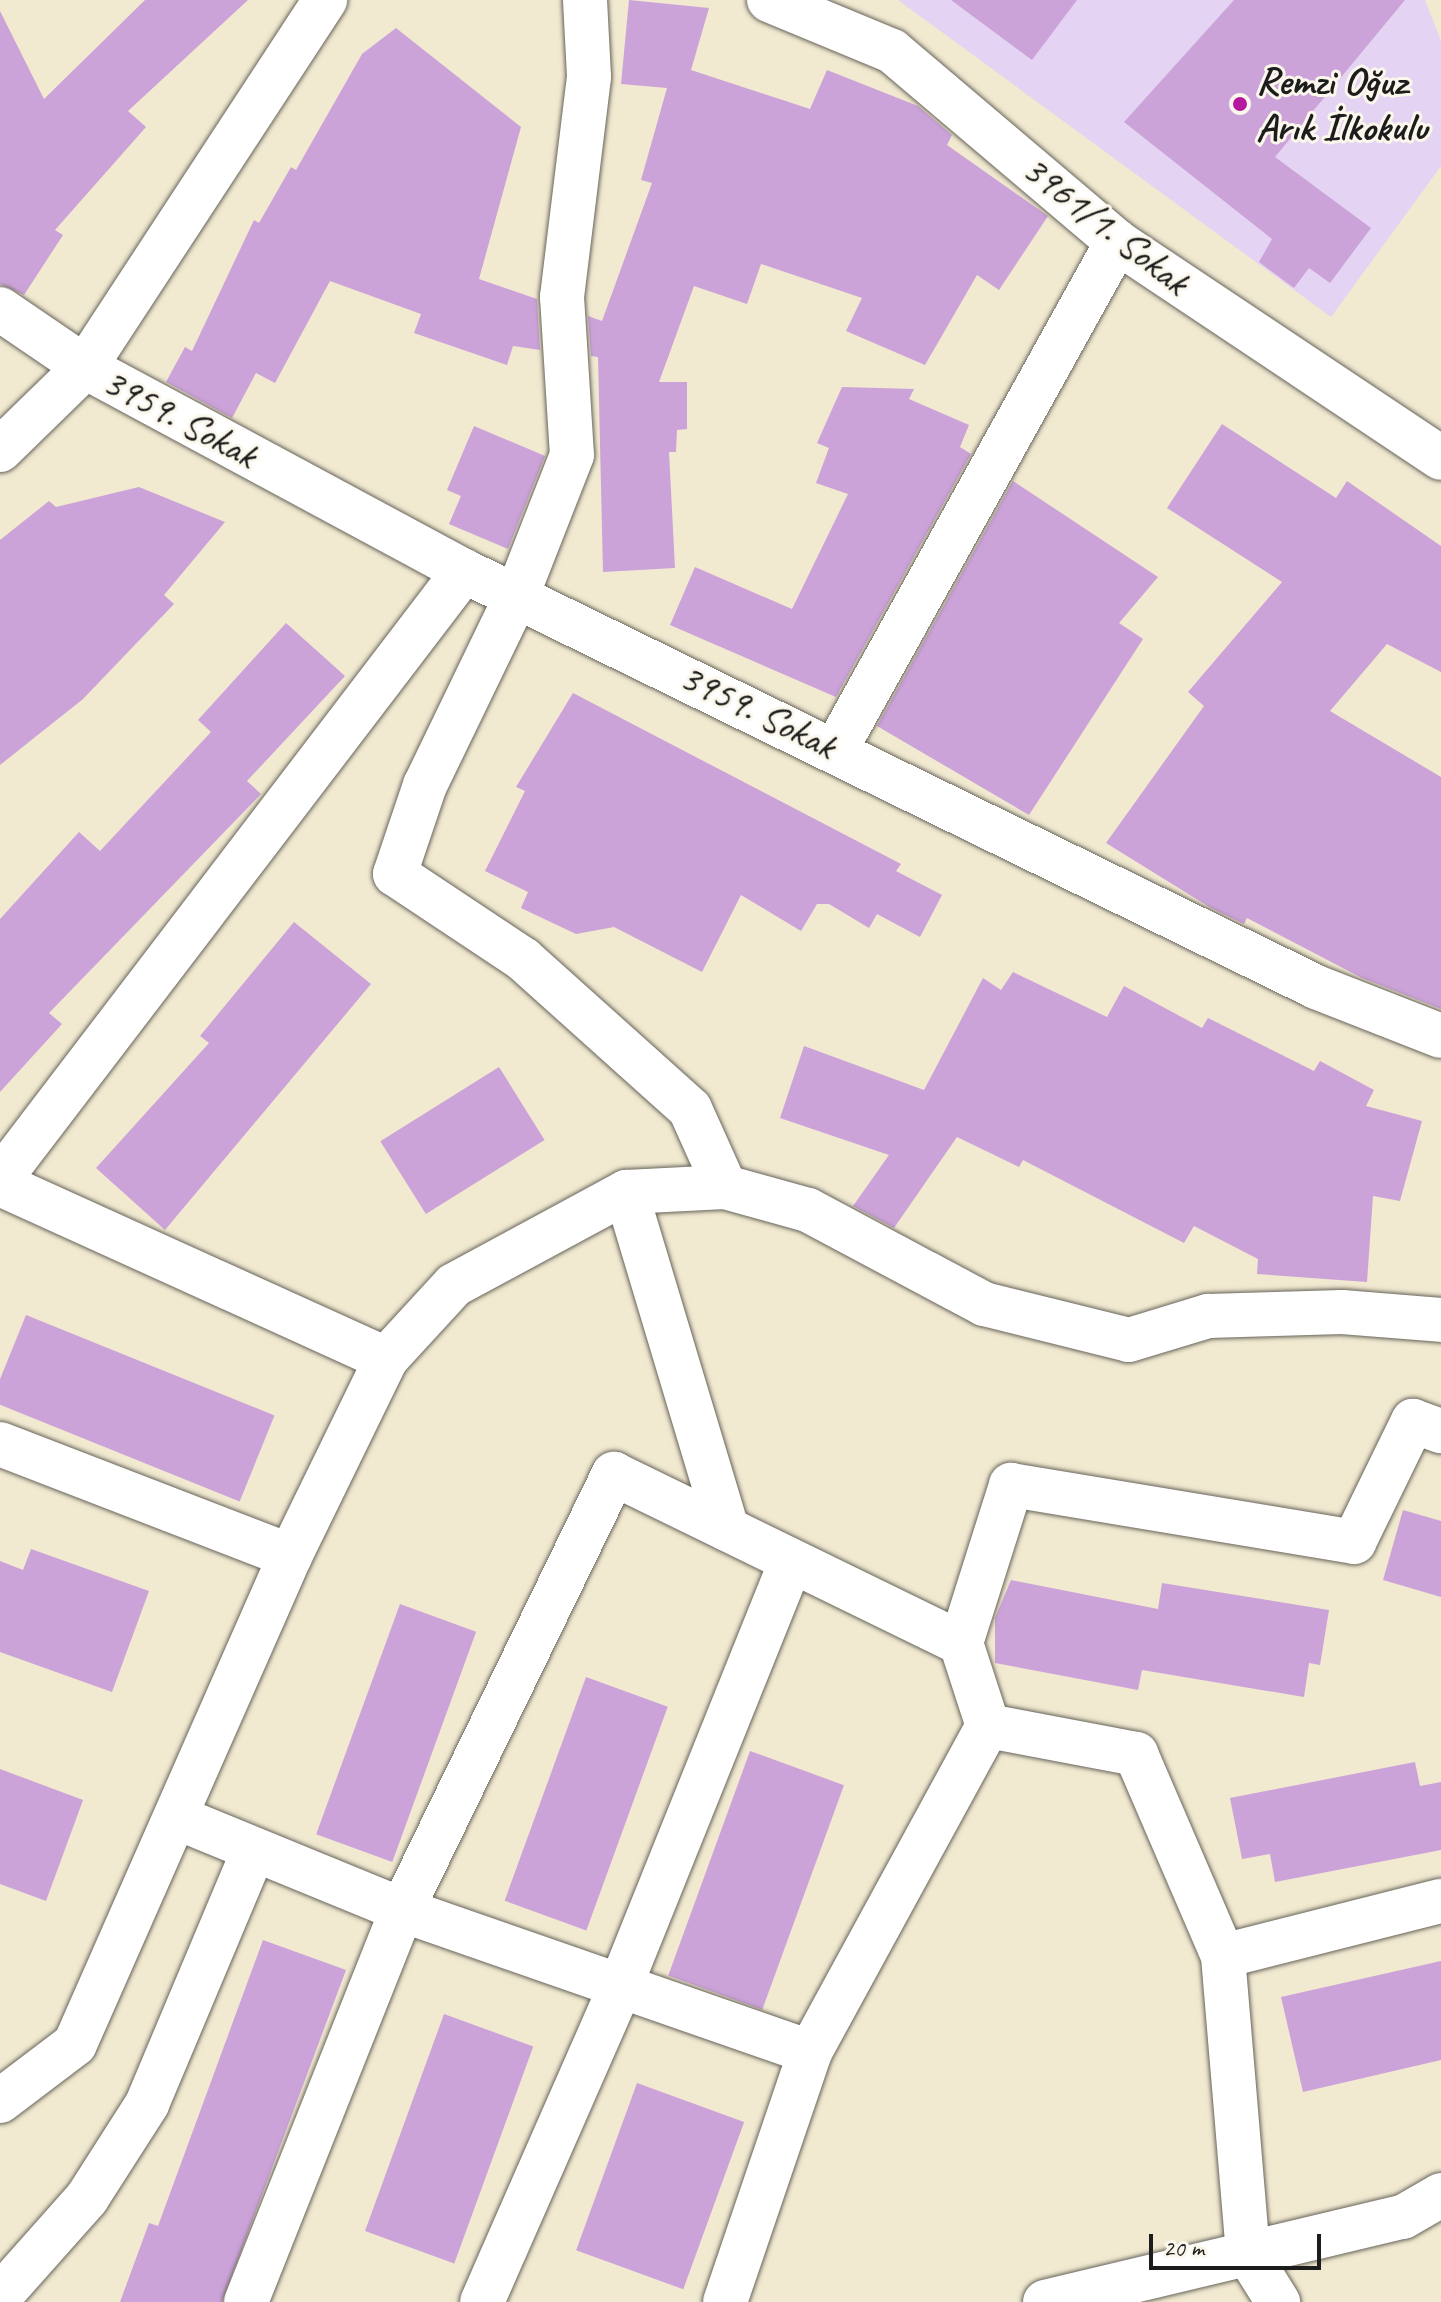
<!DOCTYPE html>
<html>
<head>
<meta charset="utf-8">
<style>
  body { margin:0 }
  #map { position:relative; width:1441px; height:2302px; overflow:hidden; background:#f1e9d0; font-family:Caveat,sans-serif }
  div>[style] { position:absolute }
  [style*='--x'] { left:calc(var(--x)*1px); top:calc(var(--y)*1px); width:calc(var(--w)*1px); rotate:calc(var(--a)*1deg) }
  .built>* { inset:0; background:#e4d3f2 }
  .building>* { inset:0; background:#cca3d9; transform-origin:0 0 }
  .roads { filter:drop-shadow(0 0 2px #67645b) drop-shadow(0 0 2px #67645b) }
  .minor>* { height:44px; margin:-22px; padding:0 22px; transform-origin:22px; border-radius:22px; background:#fff }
  .tertiary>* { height:44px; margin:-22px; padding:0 22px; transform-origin:22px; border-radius:22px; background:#fff }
  .dots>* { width:22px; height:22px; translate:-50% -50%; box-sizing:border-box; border:4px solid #fbf7ec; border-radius:50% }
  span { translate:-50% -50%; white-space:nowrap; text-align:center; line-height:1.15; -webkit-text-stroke:6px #fbf7ec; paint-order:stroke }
  .poi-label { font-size:40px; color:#1c1c1c; font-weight:700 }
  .left { translate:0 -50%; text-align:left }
  .street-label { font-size:40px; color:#1c1c1c }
  .scale { position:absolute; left:1149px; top:2234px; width:172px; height:36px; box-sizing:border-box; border:4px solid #1c1c1c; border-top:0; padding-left:10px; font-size:24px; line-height:28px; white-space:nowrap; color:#1c1c1c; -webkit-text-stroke:6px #fbf7ec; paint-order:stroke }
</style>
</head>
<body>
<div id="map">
  <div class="built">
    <div style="clip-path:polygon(898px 0,1425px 0,1441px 41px,1441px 166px,1331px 317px)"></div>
  </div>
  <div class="building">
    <div style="clip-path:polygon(145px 0,248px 0,128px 111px,146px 127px,55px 230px,63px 235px,24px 295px,0 284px,0 11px,44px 99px)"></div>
    <div style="clip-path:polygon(629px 0,709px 8px,691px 70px,810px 109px,827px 70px,918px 106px,952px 135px,947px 145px,1048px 216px,999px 290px,977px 275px,925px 365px,846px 331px,862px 298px,761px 264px,747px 304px,694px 286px,659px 382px,687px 382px,687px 429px,677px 430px,676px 452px,669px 452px,675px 568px,603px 572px,598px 357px,591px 356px,588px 316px,602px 321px,652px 183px,641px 180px,667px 88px,621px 84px)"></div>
    <div style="clip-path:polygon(951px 0,1077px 0,1032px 60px)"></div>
    <div style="clip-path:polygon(1234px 0,1405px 0,1275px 157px,1371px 228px,1330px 283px,1309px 268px,1294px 288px,1259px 262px,1272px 239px,1124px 122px)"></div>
    <div style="clip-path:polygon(396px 28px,521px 127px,479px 279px,537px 299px,540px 350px,513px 346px,507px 365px,414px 333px,421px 314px,330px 281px,275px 383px,256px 373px,232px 418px,166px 382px,185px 347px,192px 351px,254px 220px,259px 223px,291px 167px,296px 170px,362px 54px)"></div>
    <div style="clip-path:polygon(842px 387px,914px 389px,909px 399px,969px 425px,960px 447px,971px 454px,836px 697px,670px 625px,695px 567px,792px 609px,848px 494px,816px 483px,829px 448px,817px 443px)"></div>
    <div style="clip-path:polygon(1222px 424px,1336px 498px,1347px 481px,1441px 546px,1441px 672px,1387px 644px,1330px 711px,1441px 777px,1441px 1009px,1362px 978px,1247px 918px,1244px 924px,1211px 908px,1106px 843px,1204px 706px,1188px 692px,1282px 582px,1167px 508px)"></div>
    <div style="clip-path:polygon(474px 426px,545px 456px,508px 549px,449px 524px,461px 496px,447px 490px)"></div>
    <div style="clip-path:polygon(1013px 481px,1158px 577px,1119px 623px,1143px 639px,1029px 815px,877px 726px)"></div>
    <div style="clip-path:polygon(139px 487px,225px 522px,164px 595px,174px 604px,83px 699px,0 765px,0 540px,49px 501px,56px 507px)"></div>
    <div style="clip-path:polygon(286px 623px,345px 676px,247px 781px,261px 794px,49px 1013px,62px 1024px,0 1092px,0 919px,79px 832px,100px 851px,211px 732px,198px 720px)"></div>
    <div style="clip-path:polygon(573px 693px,901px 864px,896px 871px,942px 895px,920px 937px,877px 914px,869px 928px,829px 904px,817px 904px,801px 931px,741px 895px,702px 972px,614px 927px,576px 934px,521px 908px,528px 892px,485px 871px,525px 791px,516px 787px)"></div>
    <div style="clip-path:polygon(294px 922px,371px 984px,165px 1230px,96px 1168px,209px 1043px,200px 1036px)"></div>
    <div style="clip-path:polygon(1013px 972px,1107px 1017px,1124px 986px,1202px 1028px,1208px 1018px,1314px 1071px,1320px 1061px,1374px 1090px,1366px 1106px,1422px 1121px,1400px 1201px,1373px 1196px,1367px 1282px,1257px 1274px,1258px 1259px,1194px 1226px,1184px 1243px,1023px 1160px,1019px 1167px,957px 1137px,894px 1228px,853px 1206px,889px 1155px,780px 1118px,804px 1046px,924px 1090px,983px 978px,1001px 990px)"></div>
    <div style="left:499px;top:1067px;width:86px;height:140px;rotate:58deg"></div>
    <div style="left:26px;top:1315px;width:268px;height:93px;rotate:22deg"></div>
    <div style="clip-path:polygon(1403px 1510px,1441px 1521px,1441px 1597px,1383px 1580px)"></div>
    <div style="clip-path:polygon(31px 1549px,149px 1591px,112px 1692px,0 1652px,0 1561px,23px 1570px)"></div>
    <div style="clip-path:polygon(1011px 1580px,1158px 1609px,1162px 1583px,1329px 1610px,1320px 1665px,1309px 1663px,1304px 1697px,1142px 1670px,1138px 1690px,995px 1663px,995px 1618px)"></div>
    <div style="left:400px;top:1604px;width:81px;height:245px;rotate:20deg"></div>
    <div style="left:586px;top:1677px;width:87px;height:238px;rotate:20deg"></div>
    <div style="left:750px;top:1751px;width:100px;height:239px;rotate:20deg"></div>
    <div style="clip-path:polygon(1415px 1762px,1420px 1786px,1441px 1782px,1441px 1850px,1275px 1882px,1270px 1854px,1242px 1859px,1230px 1798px)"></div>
    <div style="clip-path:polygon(0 1769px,83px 1800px,46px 1901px,0 1884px)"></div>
    <div style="clip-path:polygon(263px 1940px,346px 1970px,222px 2302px,120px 2302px,149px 2223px,158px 2226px)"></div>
    <div style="clip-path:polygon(1441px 1961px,1441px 2060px,1303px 2092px,1281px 1997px)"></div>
    <div style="left:444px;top:2014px;width:95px;height:231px;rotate:20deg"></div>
    <div style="left:637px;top:2083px;width:114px;height:178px;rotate:20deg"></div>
  </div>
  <div class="roads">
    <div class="minor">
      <div style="--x:585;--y:0;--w:77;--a:87"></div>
      <div style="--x:589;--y:77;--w:222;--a:97"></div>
      <div style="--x:562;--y:297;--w:158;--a:86.4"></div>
      <div style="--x:572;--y:455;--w:150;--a:111.4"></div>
      <div style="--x:517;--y:595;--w:211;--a:115.8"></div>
      <div style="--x:425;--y:785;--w:94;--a:108.6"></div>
      <div style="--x:395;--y:874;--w:154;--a:33.6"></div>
      <div style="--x:523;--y:959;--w:224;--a:41.9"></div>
      <div style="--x:690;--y:1109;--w:85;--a:65.8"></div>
      <div style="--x:769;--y:0;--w:133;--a:22.5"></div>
      <div style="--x:892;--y:51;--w:295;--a:40.3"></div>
      <div style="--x:1117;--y:242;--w:389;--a:33.7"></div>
      <div style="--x:0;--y:309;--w:103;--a:34.3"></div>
      <div style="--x:836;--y:749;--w:580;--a:-61"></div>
      <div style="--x:0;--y:1179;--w:765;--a:-52.65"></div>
      <div style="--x:0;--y:1184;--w:424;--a:24.4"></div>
      <div style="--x:626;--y:1192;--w:352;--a:73.3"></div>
      <div style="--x:0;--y:1444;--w:311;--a:21.1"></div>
      <div style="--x:961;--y:1643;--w:87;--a:72"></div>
      <div style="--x:178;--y:1818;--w:242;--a:22.3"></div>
      <div style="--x:402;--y:1910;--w:432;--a:19.2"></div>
      <div style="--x:1223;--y:1956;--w:225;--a:-14.2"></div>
      <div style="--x:0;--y:2101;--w:94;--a:-37.2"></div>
      <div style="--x:75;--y:2044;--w:533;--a:-66.22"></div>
      <div style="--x:290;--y:1556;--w:219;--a:-64"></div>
      <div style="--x:386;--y:1359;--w:100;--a:-47.4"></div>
      <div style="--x:454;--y:1285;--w:196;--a:-28.4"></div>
      <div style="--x:626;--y:1192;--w:99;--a:-2.9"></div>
      <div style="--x:725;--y:1187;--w:86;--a:15.5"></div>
      <div style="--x:808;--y:1210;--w:200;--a:28.1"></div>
      <div style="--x:984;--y:1304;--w:149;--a:13.9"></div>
      <div style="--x:1129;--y:1340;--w:83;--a:-16.9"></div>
      <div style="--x:1208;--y:1316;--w:134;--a:-1.7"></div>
      <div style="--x:1342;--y:1312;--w:99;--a:4.6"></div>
      <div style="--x:0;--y:2296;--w:131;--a:-48.4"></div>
      <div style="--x:87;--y:2198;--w:112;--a:-57.4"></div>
      <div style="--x:147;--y:2104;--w:271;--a:-67.2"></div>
      <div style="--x:246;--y:2302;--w:422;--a:-68.3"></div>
      <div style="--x:402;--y:1910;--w:485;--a:-64.1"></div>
      <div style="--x:614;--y:1474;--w:386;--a:26"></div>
      <div style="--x:961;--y:1643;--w:166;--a:-72.4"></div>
      <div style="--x:1011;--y:1485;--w:348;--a:9.4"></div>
      <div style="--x:1354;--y:1542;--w:135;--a:-64"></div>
      <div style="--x:1413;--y:1421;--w:30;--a:20"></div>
      <div style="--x:482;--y:2302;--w:344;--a:-66.3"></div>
      <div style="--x:620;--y:1987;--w:459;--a:-68.1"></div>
      <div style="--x:725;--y:2302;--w:264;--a:-71.2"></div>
      <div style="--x:810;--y:2052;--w:371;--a:-61.4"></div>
      <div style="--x:988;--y:1726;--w:151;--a:10.7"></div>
      <div style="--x:1136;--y:1754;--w:220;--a:66.7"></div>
      <div style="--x:1223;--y:1956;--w:299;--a:85.2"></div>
      <div style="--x:1248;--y:2254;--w:57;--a:58"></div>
      <div style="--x:1045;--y:2302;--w:368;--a:-13.4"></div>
      <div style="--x:1403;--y:2217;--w:44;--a:-30.1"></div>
    </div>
    <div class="tertiary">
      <div style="--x:85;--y:367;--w:430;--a:28.3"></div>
      <div style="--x:464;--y:571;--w:948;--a:26.02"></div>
      <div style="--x:1316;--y:987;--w:134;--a:21.4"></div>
      <div style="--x:0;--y:450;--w:119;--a:-44.3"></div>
      <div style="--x:85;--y:367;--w:439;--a:-56.8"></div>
    </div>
  </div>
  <div class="dots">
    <div style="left:1240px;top:104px;background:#b5179e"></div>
  </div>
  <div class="poi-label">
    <span class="left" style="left:1256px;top:104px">Remzi Oğuz<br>Arık İlkokulu</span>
  </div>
  <div class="street-label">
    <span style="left:1106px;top:225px;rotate:38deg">3961/1. Sokak</span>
    <span style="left:180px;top:418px;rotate:28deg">3959. Sokak</span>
    <span style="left:758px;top:711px;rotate:26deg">3959. Sokak</span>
  </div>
  <div class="scale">20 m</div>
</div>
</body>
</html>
